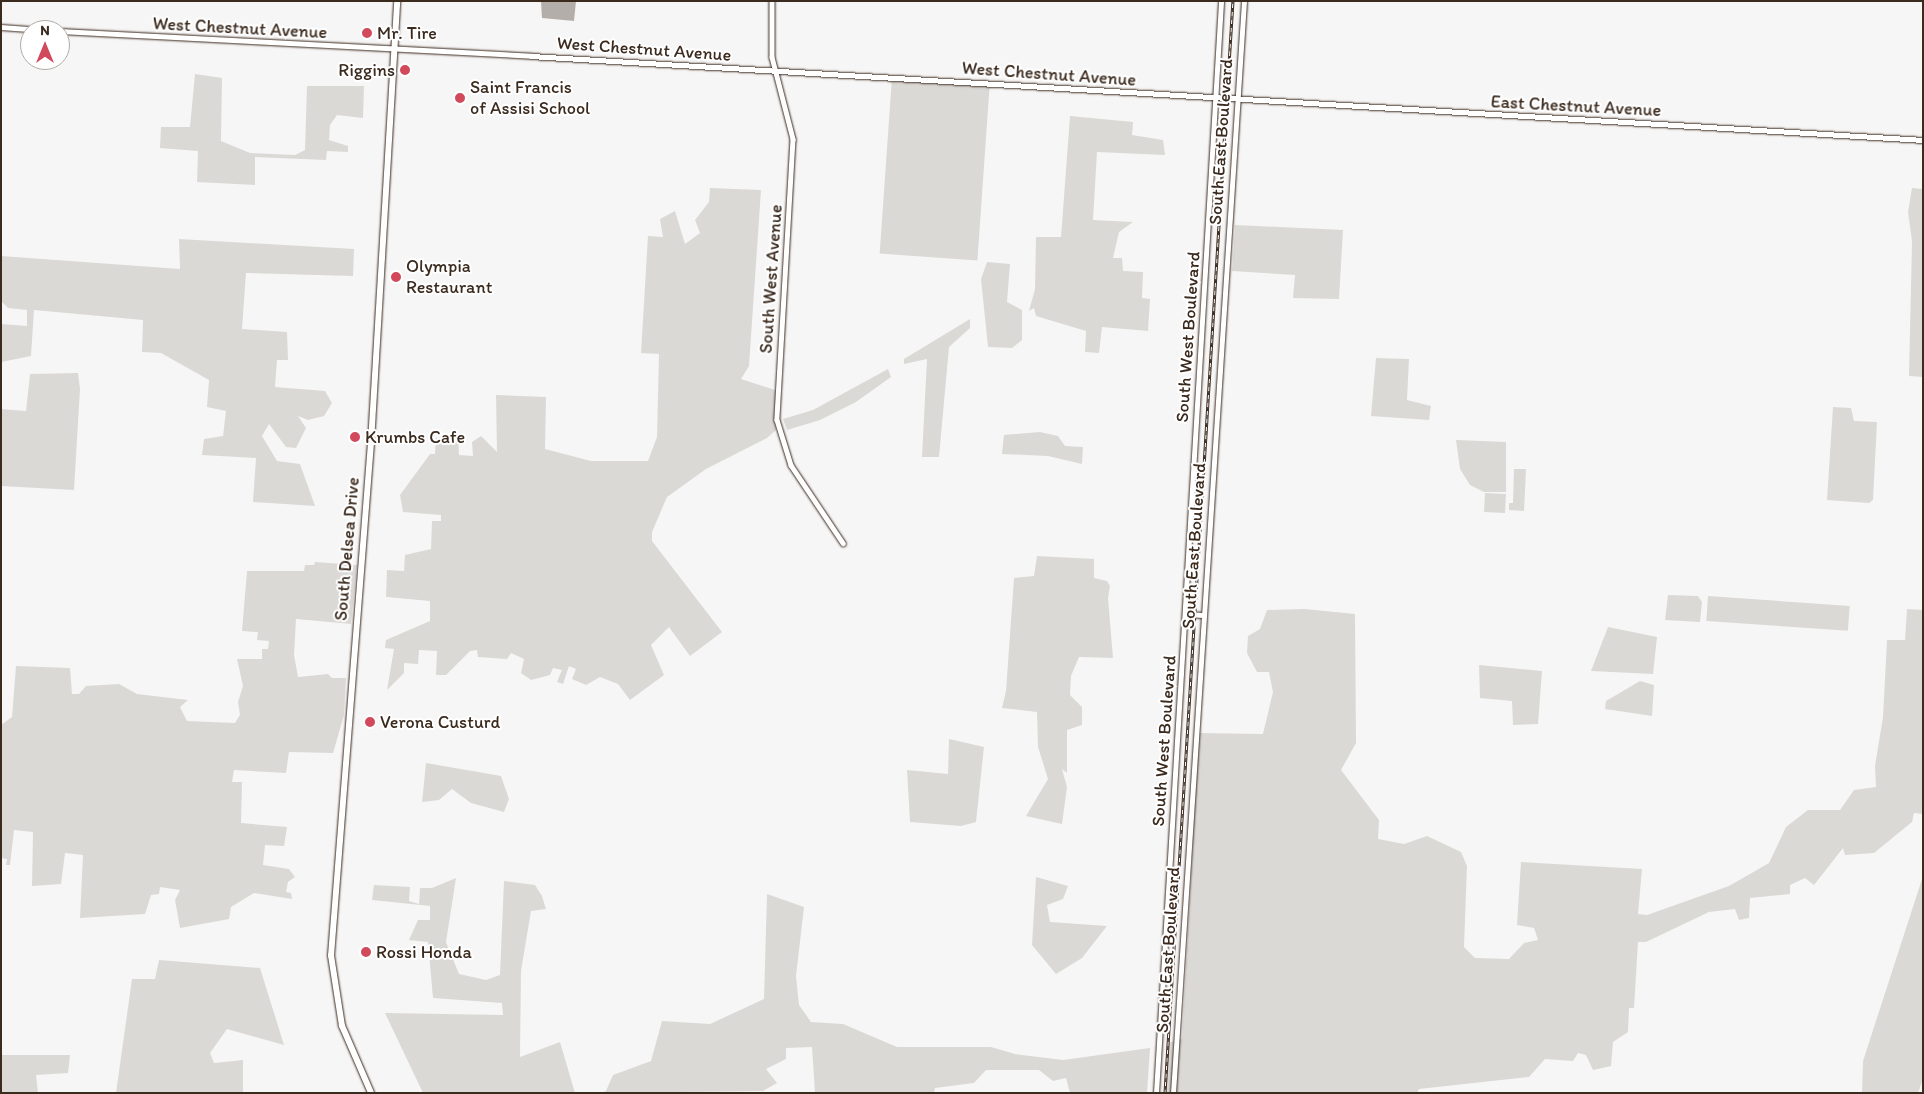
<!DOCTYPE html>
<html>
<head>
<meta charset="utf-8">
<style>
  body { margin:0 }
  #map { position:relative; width:1924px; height:1094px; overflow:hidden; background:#f7f6f6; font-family:Itim,sans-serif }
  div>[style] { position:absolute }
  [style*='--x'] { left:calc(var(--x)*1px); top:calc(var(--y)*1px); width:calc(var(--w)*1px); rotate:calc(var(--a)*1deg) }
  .green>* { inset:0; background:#dbd9d6; transform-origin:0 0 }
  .water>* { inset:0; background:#b4aeaa }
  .roads { filter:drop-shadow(0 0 1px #3b2a1e) drop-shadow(0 0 1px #3b2a1e) }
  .tertiary>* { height:4.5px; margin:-2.25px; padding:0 2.25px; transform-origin:2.25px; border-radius:2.25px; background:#fff }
  .secondary>* { height:5px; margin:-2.5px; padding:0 2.5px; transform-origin:2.5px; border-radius:2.5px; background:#fff }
  .primary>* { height:5.5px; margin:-2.75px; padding:0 2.75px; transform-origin:2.75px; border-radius:2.75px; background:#fff }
  .rail>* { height:3px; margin-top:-1.5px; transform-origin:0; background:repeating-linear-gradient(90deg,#fff 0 4px,#3b2a1e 0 8px); box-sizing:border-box; border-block:1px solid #3b2a1e }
  .dots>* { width:14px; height:14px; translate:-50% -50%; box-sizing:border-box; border:2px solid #fff; border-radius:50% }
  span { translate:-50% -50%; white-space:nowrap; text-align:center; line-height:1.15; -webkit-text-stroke:4px #fff; paint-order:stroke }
  .street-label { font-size:18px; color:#3b2a1e }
  .poi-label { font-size:18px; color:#3b2a1e }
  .left { translate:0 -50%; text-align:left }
  .right { translate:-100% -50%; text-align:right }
  .frame { position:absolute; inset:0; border:2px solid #3b2a1e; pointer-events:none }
  .north { position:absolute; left:20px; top:20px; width:50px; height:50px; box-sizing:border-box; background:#fff; border:1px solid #b1aaa5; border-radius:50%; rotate:0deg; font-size:14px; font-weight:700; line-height:20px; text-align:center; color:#3b2a1e }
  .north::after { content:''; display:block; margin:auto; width:18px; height:22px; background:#d1495b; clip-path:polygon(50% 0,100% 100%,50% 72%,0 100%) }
</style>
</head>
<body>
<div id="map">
  <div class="green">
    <div style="clip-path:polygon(195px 74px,222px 78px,221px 141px,250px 153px,295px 155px,305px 150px,307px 86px,364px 86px,363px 118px,337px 115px,330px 125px,329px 140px,348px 146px,348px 152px,327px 151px,326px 160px,255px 157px,255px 185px,197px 182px,198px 151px,160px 148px,161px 127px,190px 127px)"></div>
    <div style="left:892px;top:77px;width:98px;height:177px;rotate:4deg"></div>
    <div style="clip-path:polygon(1070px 116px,1133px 122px,1132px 135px,1163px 140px,1165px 155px,1097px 152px,1093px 220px,1133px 222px,1119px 232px,1113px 258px,1122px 258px,1123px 271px,1143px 272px,1142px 298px,1150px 299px,1148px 331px,1102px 327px,1099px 353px,1085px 352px,1086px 331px,1036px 316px,1034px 308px,1029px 311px,1035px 289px,1036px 237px,1061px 237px)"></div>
    <div style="clip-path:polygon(710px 188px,761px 190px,749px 366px,741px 379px,778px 391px,776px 430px,767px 438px,706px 469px,667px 497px,652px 532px,652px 541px,722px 632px,690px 656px,669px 627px,651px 645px,664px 675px,630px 700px,618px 684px,600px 677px,586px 685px,572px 679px,576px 669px,569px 666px,563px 684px,557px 682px,562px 670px,553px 668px,550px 675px,531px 680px,521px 673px,524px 659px,511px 653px,507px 659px,478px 657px,477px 650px,470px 651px,446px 675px,436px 675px,437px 651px,419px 650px,418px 664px,404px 663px,404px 673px,387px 690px,394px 649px,385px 648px,386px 640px,430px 621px,430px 601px,386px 597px,387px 570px,404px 571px,405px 555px,431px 549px,432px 521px,441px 521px,441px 515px,403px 512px,400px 495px,430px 454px,435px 454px,436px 438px,458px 436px,459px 455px,473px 456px,472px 442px,481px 436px,497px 452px,496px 395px,546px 397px,545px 449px,591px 461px,648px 461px,657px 437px,659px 354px,641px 353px,648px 236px,663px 237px,660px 219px,675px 211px,685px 244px,700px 233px,695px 220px,709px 202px)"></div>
    <div style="clip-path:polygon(1912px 188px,1923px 189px,1923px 377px,1909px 376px,1912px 241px,1908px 212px)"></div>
    <div style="clip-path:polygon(1235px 225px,1343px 230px,1339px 299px,1293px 298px,1295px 275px,1232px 271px)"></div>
    <div style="clip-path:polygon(179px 239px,354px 249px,353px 276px,246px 273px,242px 329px,287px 332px,288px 360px,277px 360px,275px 387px,325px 391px,332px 403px,324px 416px,308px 420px,298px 416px,306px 428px,296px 448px,286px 447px,269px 424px,262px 436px,277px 461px,300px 464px,315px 506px,253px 502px,256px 458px,202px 455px,204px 439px,223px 436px,226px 411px,207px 407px,209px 380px,161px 353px,142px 352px,143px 320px,34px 310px,31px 356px,1px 362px,1px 324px,27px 326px,27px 310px,8px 308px,1px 301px,1px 256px,180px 269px)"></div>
    <div style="clip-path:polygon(987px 262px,1010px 264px,1007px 302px,1022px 310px,1022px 340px,1012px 348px,988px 347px,981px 279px)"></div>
    <div style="clip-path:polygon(970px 319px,970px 328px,949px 347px,939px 457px,922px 457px,927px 359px,904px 364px,904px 359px)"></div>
    <div style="clip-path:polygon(1376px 358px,1409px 359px,1407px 400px,1431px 406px,1429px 420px,1371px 416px)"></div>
    <div style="clip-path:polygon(888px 369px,891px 377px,856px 402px,820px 420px,787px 430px,783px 419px,813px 410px)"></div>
    <div style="clip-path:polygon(78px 373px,80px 389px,74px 490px,1px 486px,1px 409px,26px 411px,30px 374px)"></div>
    <div style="clip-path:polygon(1833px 407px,1851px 408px,1854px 421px,1877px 422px,1873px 500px,1869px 503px,1827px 500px)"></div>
    <div style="clip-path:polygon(1040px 432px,1058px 436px,1065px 446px,1083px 447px,1082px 464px,1048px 456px,1002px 454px,1004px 435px)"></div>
    <div style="clip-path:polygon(1456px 440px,1506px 442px,1506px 492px,1484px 492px,1470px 485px,1460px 469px)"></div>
    <div style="clip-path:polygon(1514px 469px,1526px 469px,1524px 511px,1509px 510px,1509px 503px,1513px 503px)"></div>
    <div style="left:1485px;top:493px;width:21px;height:19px;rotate:3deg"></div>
    <div style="clip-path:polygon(1037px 556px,1094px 559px,1094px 578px,1107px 581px,1110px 586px,1108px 598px,1113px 658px,1079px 657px,1071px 676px,1070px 695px,1082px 707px,1082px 725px,1067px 730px,1067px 773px,1062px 769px,1067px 787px,1062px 824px,1026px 816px,1048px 779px,1038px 747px,1037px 712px,1002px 708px,1006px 691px,1014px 578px,1034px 576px)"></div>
    <div style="clip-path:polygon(315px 562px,357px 565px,351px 624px,296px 619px,294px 655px,298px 677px,328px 674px,332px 678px,346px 678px,344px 715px,333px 753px,289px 752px,286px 773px,234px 770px,232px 782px,242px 782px,241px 823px,287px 827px,284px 846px,265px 845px,263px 865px,289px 869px,295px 877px,288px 882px,286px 892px,291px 893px,292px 899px,254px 893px,231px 907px,229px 919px,180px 928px,175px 900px,180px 890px,160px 887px,159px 894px,151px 895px,145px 914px,80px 918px,83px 855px,65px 853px,61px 884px,32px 886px,33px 832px,14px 830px,10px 865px,6px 865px,7px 859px,1px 858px,1px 725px,12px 717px,16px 666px,70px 668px,72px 694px,79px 694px,86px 686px,119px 684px,137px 694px,188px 700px,180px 707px,187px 721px,235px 723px,240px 715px,238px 702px,243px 686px,237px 659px,262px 659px,262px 649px,268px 649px,269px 641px,257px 640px,258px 632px,242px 631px,247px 571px,304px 571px,305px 565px,314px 565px)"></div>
    <div style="clip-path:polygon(1668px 595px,1698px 596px,1702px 602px,1700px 622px,1665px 620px)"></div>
    <div style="left:1708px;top:596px;width:142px;height:25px;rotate:4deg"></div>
    <div style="clip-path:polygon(1305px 609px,1355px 614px,1356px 743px,1341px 770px,1379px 820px,1378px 839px,1404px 844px,1427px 836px,1461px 852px,1467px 866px,1464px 947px,1475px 958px,1509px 959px,1524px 943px,1538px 940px,1534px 928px,1517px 925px,1521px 862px,1642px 869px,1638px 914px,1647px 915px,1729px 886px,1769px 863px,1786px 827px,1808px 810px,1840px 810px,1854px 790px,1876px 787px,1875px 766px,1883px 717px,1887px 640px,1905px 640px,1907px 609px,1923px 610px,1923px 814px,1914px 813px,1912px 822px,1874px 853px,1845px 855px,1843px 848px,1814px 885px,1805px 878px,1790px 885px,1790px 894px,1750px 898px,1749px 918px,1739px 920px,1735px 909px,1709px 912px,1646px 942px,1638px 942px,1634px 1008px,1629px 1008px,1628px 1032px,1613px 1042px,1611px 1066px,1593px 1070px,1586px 1055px,1578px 1053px,1573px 1061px,1545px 1059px,1529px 1077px,1419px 1089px,1417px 1093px,1164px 1093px,1167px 1043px,1182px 1039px,1199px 733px,1263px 734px,1273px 692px,1269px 672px,1257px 672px,1247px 653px,1248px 636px,1260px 629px,1267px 610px)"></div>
    <div style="clip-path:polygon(1608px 627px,1657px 637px,1653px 674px,1591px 671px)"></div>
    <div style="clip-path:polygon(1479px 665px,1542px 671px,1538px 724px,1513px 725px,1512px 701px,1480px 698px)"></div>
    <div style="clip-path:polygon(1640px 681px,1654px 685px,1652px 716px,1605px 709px,1606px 701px)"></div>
    <div style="clip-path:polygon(949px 739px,984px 747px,976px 822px,961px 826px,910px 822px,907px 770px,948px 774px)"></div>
    <div style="clip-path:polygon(426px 763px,501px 776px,509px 799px,504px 812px,471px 803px,452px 789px,439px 800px,422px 802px)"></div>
    <div style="clip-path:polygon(1923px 876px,1923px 1079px,1918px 1093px,1862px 1093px,1863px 1061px)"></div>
    <div style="clip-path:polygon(1036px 877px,1068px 886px,1063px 899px,1047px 905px,1050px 922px,1107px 926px,1082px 958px,1056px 974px,1032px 945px)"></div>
    <div style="clip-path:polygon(456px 878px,446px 942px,459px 974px,486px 980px,500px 975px,504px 881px,535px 885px,542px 896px,546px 909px,531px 911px,521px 971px,520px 1057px,560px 1042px,575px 1093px,423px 1093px,385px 1013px,503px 1015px,502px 1003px,433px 998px,428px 942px,409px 940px,418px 920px,430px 920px,430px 906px,372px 900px,374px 885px,410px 887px,409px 901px,419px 904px,420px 888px,432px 888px)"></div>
    <div style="clip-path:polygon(767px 894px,804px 907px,796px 976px,799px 1005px,811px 1022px,843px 1024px,897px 1047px,991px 1047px,1015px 1054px,1063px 1060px,1150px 1048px,1147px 1093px,1070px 1093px,1066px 1078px,1053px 1081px,1039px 1070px,986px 1070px,974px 1083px,935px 1088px,934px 1093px,815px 1093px,812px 1047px,786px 1048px,786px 1059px,766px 1069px,777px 1083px,763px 1091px,600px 1093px,606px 1091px,613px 1075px,651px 1061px,662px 1021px,710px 1024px,764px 999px)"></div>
    <div style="clip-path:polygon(159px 960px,260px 968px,284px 1045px,227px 1029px,210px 1053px,214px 1063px,243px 1060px,243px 1093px,116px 1093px,132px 979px,155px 979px)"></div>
    <div style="clip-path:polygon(1px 1055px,70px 1055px,68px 1073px,36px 1075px,38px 1093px,1px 1093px)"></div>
  </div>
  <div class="water">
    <div style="clip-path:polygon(541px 1px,576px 1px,574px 21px,542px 18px)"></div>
  </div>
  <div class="roads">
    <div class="tertiary">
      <div style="--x:772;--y:1;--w:56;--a:90"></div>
      <div style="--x:772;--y:57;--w:85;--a:75.6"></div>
      <div style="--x:793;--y:139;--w:281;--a:93.3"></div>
      <div style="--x:777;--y:420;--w:47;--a:72.7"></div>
      <div style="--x:791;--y:465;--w:94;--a:56.3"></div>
      <div style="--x:1;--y:27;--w:41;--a:4.2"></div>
      <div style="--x:60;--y:31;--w:472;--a:3"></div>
      <div style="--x:531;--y:56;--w:1395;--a:3.45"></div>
    </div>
    <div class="secondary">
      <div style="--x:1185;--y:614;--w:18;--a:3"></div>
      <div style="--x:1156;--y:1093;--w:1094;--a:-86.59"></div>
      <div style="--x:1173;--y:1093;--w:1094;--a:-86.28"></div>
    </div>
    <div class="primary">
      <div style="--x:371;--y:1093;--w:73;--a:-113.4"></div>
      <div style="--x:342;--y:1026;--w:71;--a:-98.9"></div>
      <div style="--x:331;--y:956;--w:515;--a:-85.54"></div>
      <div style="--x:371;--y:443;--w:443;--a:-86.6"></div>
    </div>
  </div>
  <div class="rail">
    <div style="--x:1165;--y:1093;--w:1094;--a:-86.44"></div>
  </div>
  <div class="dots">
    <div style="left:367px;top:33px;background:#d1495b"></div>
    <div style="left:405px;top:70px;background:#d1495b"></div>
    <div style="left:460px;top:98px;background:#d1495b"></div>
    <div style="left:396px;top:277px;background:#d1495b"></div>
    <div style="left:355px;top:437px;background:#d1495b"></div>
    <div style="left:370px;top:722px;background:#d1495b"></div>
    <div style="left:366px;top:952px;background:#d1495b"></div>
  </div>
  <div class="street-label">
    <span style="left:240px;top:28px;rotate:3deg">West Chestnut Avenue</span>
    <span style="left:644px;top:49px;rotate:4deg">West Chestnut Avenue</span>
    <span style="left:1049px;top:74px;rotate:4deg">West Chestnut Avenue</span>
    <span style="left:1576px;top:106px;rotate:3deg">East Chestnut Avenue</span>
    <span style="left:1221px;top:142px;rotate:-86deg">South East Boulevard</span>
    <span style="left:771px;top:279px;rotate:-86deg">South West Avenue</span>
    <span style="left:1188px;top:337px;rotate:-86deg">South West Boulevard</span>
    <span style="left:1194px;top:546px;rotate:-86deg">South East Boulevard</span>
    <span style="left:347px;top:549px;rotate:-85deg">South Delsea Drive</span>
    <span style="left:1164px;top:741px;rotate:-86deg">South West Boulevard</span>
    <span style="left:1168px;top:950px;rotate:-86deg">South East Boulevard</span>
  </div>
  <div class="poi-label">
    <span class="left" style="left:377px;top:33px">Mr. Tire</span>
    <span class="right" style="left:395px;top:70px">Riggins</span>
    <span class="left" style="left:470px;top:98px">Saint Francis<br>of Assisi School</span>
    <span class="left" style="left:406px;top:277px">Olympia<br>Restaurant</span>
    <span class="left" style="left:365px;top:437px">Krumbs Cafe</span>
    <span class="left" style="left:380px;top:722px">Verona Custurd</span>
    <span class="left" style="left:376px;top:952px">Rossi Honda</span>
  </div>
  <div class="frame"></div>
  <div class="north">N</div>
</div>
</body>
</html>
